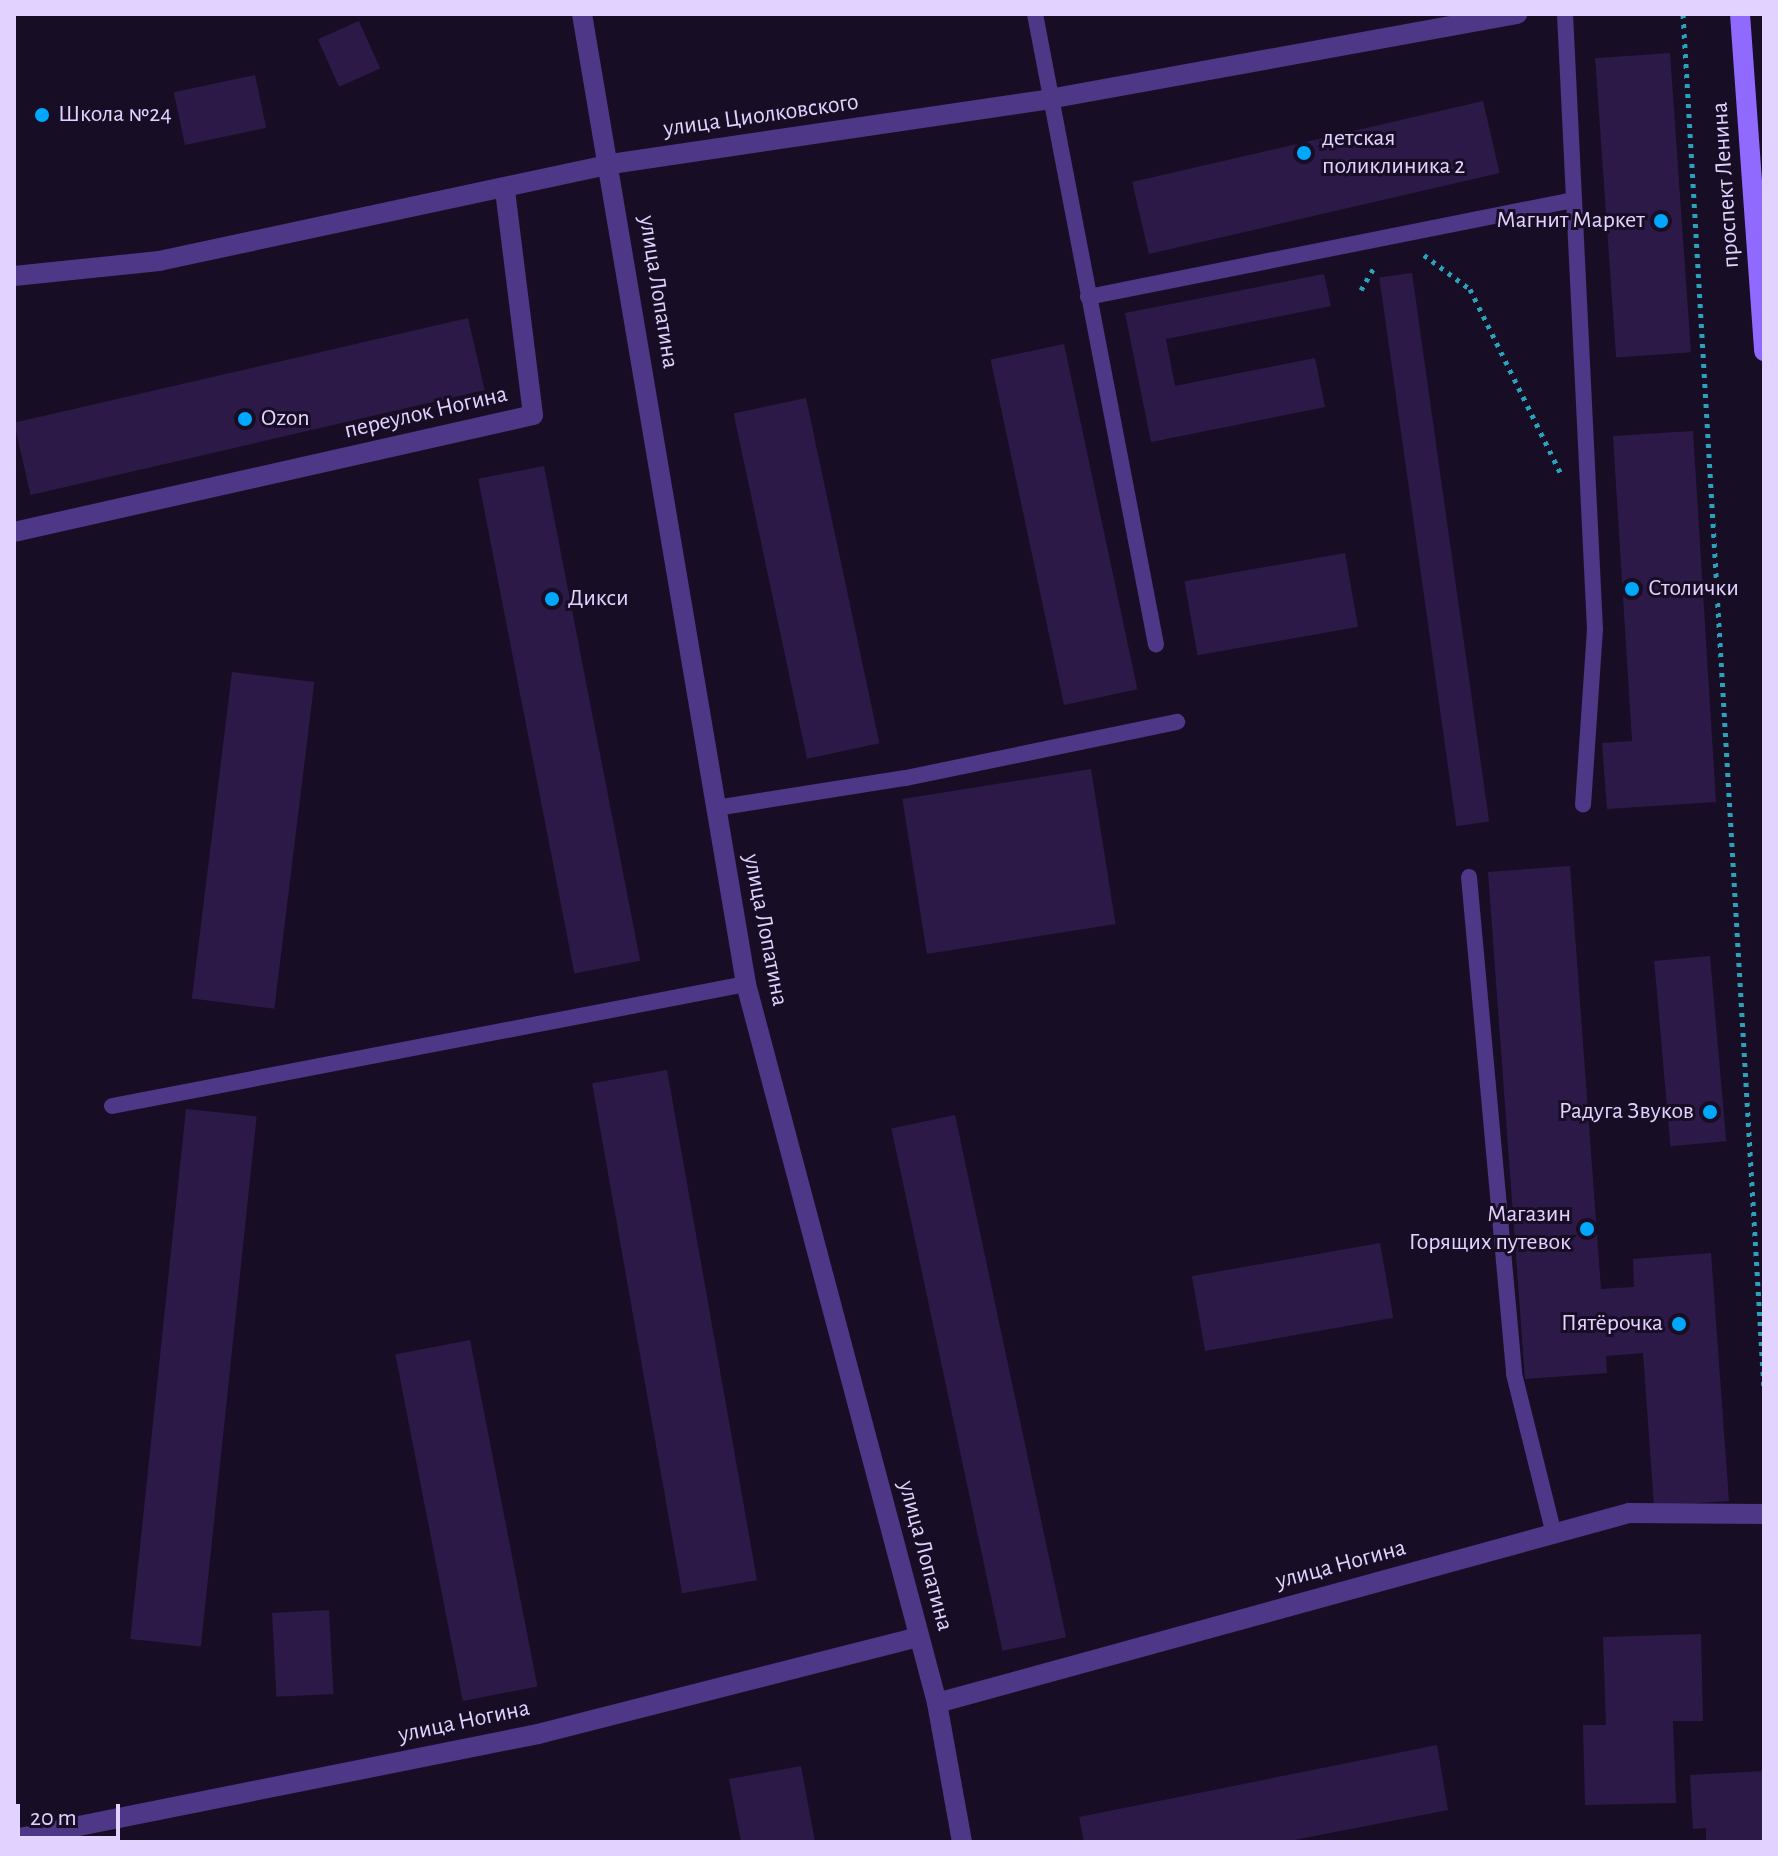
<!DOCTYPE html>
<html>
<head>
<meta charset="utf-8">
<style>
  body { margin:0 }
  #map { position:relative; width:1778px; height:1856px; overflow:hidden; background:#170e25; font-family:"Alegreya Sans",sans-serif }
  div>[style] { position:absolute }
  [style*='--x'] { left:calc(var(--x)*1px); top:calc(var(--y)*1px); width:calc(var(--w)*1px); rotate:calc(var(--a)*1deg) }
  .building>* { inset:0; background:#2d1947; transform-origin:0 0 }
  .path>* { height:5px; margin-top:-2.5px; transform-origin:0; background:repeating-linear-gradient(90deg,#2aa2bb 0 4px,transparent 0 10px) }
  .lane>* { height:16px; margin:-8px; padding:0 8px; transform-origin:8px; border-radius:8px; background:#4d3786 }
  .street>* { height:20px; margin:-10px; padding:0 10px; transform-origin:10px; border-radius:10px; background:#4d3786 }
  .secondary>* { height:20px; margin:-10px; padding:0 10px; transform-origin:10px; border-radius:10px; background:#9069ff }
  .dots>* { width:22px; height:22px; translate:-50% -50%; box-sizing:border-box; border:4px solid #170e25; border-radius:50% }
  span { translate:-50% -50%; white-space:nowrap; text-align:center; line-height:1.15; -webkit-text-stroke:6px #170e25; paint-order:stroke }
  .poi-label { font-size:24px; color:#e2d2ff }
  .left { translate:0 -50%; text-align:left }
  .right { translate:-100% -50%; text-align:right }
  .street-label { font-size:24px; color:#e2d2ff }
  .frame { position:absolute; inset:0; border:16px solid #e2d2ff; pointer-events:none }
  .scale { position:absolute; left:16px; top:1804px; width:104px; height:36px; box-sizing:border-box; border:4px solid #e2d2ff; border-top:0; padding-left:10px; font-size:24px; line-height:28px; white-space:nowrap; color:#e2d2ff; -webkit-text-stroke:6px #170e25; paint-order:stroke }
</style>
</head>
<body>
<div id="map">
  <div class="building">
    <div style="left:359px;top:21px;width:52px;height:45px;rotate:66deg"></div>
    <div style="left:1670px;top:53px;width:300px;height:75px;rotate:86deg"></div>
    <div style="left:255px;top:75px;width:54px;height:83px;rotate:78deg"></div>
    <div style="left:1483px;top:101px;width:74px;height:360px;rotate:77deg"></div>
    <div style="left:1412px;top:273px;width:554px;height:33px;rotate:82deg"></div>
    <div style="clip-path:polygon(1324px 274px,1331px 306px,1166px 339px,1175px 386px,1315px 358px,1325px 407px,1151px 442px,1125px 313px)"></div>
    <div style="left:468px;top:318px;width:74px;height:466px;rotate:77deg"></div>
    <div style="left:1064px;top:344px;width:353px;height:75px;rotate:78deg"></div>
    <div style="left:806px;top:398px;width:353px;height:74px;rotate:78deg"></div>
    <div style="clip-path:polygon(1693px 431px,1716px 802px,1607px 809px,1602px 743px,1632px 741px,1613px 436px)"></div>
    <div style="left:544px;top:466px;width:504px;height:67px;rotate:79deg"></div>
    <div style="left:1345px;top:553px;width:75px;height:163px;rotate:80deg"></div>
    <div style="left:232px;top:672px;width:83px;height:329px;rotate:7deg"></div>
    <div style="left:1091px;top:769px;width:157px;height:191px;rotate:81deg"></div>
    <div style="clip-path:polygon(1570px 866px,1601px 1289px,1634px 1287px,1633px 1259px,1711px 1253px,1729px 1501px,1654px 1506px,1643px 1353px,1606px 1356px,1607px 1373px,1525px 1379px,1488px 872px)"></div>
    <div style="left:1710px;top:956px;width:186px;height:56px;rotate:85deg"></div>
    <div style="left:667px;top:1070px;width:518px;height:76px;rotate:80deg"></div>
    <div style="left:186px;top:1109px;width:71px;height:533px;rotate:6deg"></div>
    <div style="left:955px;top:1115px;width:534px;height:65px;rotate:78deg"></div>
    <div style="left:1380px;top:1243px;width:76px;height:191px;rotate:80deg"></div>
    <div style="left:470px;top:1340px;width:353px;height:76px;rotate:79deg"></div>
    <div style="left:329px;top:1610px;width:84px;height:57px;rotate:87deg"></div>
    <div style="clip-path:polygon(1701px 1634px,1703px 1721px,1673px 1721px,1676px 1803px,1585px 1805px,1583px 1725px,1606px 1725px,1603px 1637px)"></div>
    <div style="clip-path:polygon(1437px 1745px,1448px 1810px,1284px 1842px,1084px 1842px,1079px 1817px)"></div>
    <div style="clip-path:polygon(801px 1766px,815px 1842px,741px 1842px,729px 1779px)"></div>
    <div style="clip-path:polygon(1764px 1771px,1764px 1842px,1706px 1842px,1706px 1828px,1693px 1829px,1690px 1775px)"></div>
  </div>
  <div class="path">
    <div style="--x:1683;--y:14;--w:1379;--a:86.63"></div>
    <div style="--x:1424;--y:255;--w:57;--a:36.5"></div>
    <div style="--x:1470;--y:289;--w:204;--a:63.8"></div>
    <div style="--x:1361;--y:290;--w:28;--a:-60"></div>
  </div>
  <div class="lane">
    <div style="--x:1035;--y:14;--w:642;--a:79.14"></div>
    <div style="--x:1565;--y:14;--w:616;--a:87.21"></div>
    <div style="--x:1595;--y:629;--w:176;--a:93.9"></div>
    <div style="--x:1088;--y:297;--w:495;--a:-11.3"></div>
    <div style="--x:716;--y:808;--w:192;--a:-9"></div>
    <div style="--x:906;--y:778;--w:277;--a:-11.7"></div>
    <div style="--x:1469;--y:877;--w:499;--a:84.8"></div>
    <div style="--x:1514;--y:1374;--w:165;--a:76"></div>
    <div style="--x:112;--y:1106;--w:646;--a:-10.89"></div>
  </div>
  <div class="street">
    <div style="--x:582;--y:14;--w:984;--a:80.4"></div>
    <div style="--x:746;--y:984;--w:744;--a:75.12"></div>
    <div style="--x:937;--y:1703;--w:141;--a:79.8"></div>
    <div style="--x:14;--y:276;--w:146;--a:-5.9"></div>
    <div style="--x:159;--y:261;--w:462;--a:-12.1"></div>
    <div style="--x:611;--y:164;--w:443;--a:-8.4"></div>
    <div style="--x:1049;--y:99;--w:476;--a:-10.3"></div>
    <div style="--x:14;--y:532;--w:532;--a:-12.7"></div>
    <div style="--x:533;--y:415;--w:228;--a:-97.1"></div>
    <div style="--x:937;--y:1703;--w:718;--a:-15.35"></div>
    <div style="--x:1629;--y:1513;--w:135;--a:0.4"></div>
    <div style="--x:14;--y:1839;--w:534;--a:-11.33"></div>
    <div style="--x:538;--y:1734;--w:393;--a:-14.3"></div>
  </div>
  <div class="secondary">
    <div style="--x:1740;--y:14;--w:338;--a:85.9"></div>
  </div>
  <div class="dots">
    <div style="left:42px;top:115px;background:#00a8fd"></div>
    <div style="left:1304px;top:153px;background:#00a8fd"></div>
    <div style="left:1661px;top:221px;background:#00a8fd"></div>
    <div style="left:245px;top:419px;background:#00a8fd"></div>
    <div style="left:1632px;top:589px;background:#00a8fd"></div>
    <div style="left:552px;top:599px;background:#00a8fd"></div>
    <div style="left:1710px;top:1112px;background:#00a8fd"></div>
    <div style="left:1587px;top:1229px;background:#00a8fd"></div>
    <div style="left:1679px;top:1324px;background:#00a8fd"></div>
  </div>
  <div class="poi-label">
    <span class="left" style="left:58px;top:115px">Школа №24</span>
    <span class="left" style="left:1322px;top:153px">детская<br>поликлиника 2</span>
    <span class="right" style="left:1645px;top:221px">Магнит Маркет</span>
    <span class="left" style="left:261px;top:419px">Ozon</span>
    <span class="left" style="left:1648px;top:589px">Столички</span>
    <span class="left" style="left:568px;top:599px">Дикси</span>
    <span class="right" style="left:1694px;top:1112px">Радуга Звуков</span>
    <span class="right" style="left:1571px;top:1229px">Магазин<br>Горящих путевок</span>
    <span class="right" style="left:1663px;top:1324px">Пятёрочка</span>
  </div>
  <div class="street-label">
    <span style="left:761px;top:116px;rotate:-8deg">улица Циолковского</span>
    <span style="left:1726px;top:185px;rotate:-94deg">проспект Ленина</span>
    <span style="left:658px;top:292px;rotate:81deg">улица Лопатина</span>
    <span style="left:426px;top:413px;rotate:-13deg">переулок Ногина</span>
    <span style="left:765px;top:930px;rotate:79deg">улица Лопатина</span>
    <span style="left:925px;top:1556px;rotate:75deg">улица Лопатина</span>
    <span style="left:1341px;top:1565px;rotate:-15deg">улица Ногина</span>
    <span style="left:464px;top:1722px;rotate:-12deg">улица Ногина</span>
  </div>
  <div class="frame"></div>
  <div class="scale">20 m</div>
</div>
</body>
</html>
